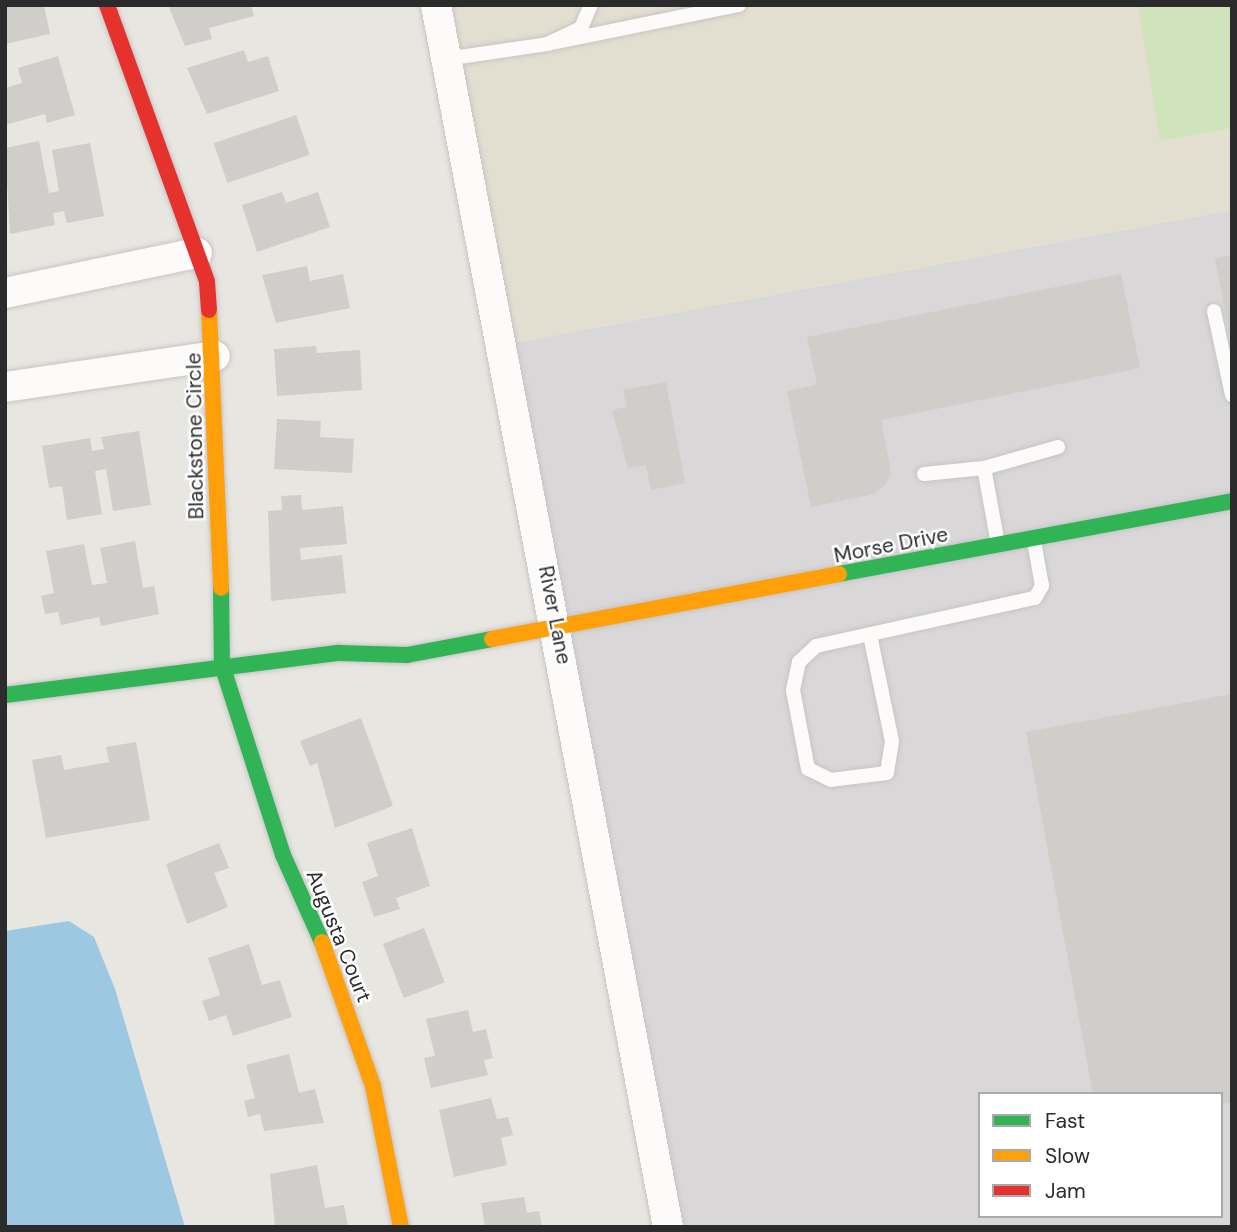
<!DOCTYPE html>
<html>
<head>
<meta charset="utf-8">
<style>
  body { margin:0 }
  #map { position:relative; width:1237px; height:1232px; overflow:hidden; background:#e8e6e1; font-family:"DM Sans",sans-serif }
  div>[style] { position:absolute }
  [style*='--x'] { left:calc(var(--x)*1px); top:calc(var(--y)*1px); width:calc(var(--w)*1px); rotate:calc(var(--a)*1deg) }
  .industrial>* { inset:0; background:#d9d7d8 }
  .education>* { inset:0; background:#e2ded0 }
  .pitch>* { inset:0; background:#d0e4bc }
  .water>* { inset:0; background:#9cc8e2 }
  .building>* { inset:0; background:#cfceca; transform-origin:0 0 }
  .roads { filter:drop-shadow(0 0 2px #c6c5c5) drop-shadow(0 0 2px #c6c5c5) }
  .lane>* { height:14px; margin:-7px; padding:0 7px; transform-origin:7px; border-radius:7px; background:#fcfbfa }
  .street>* { height:30px; margin:-15px; padding:0 15px; transform-origin:15px; border-radius:15px; background:#fcfbfa }
  .fast>* { height:16px; margin:-8px; padding:0 8px; transform-origin:8px; border-radius:8px; background:#30b455 }
  .slow>* { height:16px; margin:-8px; padding:0 8px; transform-origin:8px; border-radius:8px; background:#ff9f0a }
  .jam>* { height:16px; margin:-8px; padding:0 8px; transform-origin:8px; border-radius:8px; background:#e5322d }
  span { translate:-50% -50%; white-space:nowrap; text-align:center; line-height:1.15; -webkit-text-stroke:5px #fff; paint-order:stroke }
  .street-label { font-size:21px; color:#2b2b2b }
  .frame { position:absolute; inset:0; border:7px solid #2b2b2b; pointer-events:none }
  .legend { position:absolute; left:978px; top:1092px; width:245px; height:126px; box-sizing:border-box; background:#fff; border:2px solid #aaa; margin:0; padding:9px 12px; list-style:none; font-size:21px; color:#2b2b2b }
  .legend li { display:flex; align-items:center; gap:14px; height:35px }
  .legend b { width:35px; border:2px solid #aaa }
</style>
</head>
<body>
<div id="map">
  <div class="industrial">
    <div style="clip-path:polygon(evenodd,1232px 210px,1232px 1227px,668px 1227px,502px 345px,1232px 210px,980px 1094px,1221px 1094px,1221px 1216px,980px 1216px,980px 1094px)"></div>
  </div>
  <div class="education">
    <div style="clip-path:polygon(436px 5px,1232px 5px,1232px 210px,502px 345px)"></div>
  </div>
  <div class="pitch">
    <div style="clip-path:polygon(1138px 5px,1232px 5px,1232px 128px,1160px 141px)"></div>
  </div>
  <div class="water">
    <div style="clip-path:polygon(69px 921px,94px 937px,115px 989px,185px 1227px,5px 1227px,5px 931px)"></div>
  </div>
  <div class="building">
    <div style="clip-path:polygon(5px 5px,44px 5px,50px 34px,5px 44px)"></div>
    <div style="clip-path:polygon(168px 5px,251px 5px,254px 16px,209px 28px,212px 39px,185px 46px)"></div>
    <div style="clip-path:polygon(244px 50px,248px 62px,268px 56px,279px 91px,207px 114px,187px 68px)"></div>
    <div style="clip-path:polygon(58px 56px,75px 115px,47px 123px,45px 114px,5px 125px,5px 88px,22px 83px,18px 68px)"></div>
    <div style="left:296px;top:115px;width:42px;height:87px;rotate:71deg"></div>
    <div style="clip-path:polygon(39px 141px,49px 193px,59px 191px,52px 150px,90px 143px,104px 216px,67px 223px,64px 211px,53px 213px,55px 225px,10px 234px,5px 148px)"></div>
    <div style="clip-path:polygon(282px 192px,286px 203px,318px 192px,330px 227px,257px 252px,242px 205px)"></div>
    <div style="clip-path:polygon(1232px 255px,1232px 336px,1230px 336px,1215px 258px)"></div>
    <div style="clip-path:polygon(307px 266px,310px 281px,343px 274px,350px 308px,276px 323px,262px 275px)"></div>
    <div style="clip-path:polygon(1121px 274px,1140px 368px,881px 420px,891px 473px,885px 485px,874px 494px,811px 507px,787px 391px,817px 385px,807px 337px)"></div>
    <div style="clip-path:polygon(316px 346px,317px 353px,360px 350px,362px 390px,277px 396px,274px 349px)"></div>
    <div style="clip-path:polygon(666px 382px,685px 483px,651px 490px,646px 465px,628px 468px,612px 410px,627px 407px,623px 390px)"></div>
    <div style="clip-path:polygon(277px 419px,321px 421px,320px 437px,354px 439px,352px 473px,274px 469px)"></div>
    <div style="clip-path:polygon(139px 431px,151px 505px,113px 511px,106px 469px,95px 471px,102px 514px,67px 520px,62px 486px,49px 488px,42px 446px,90px 438px,92px 451px,104px 449px,101px 437px)"></div>
    <div style="clip-path:polygon(301px 495px,302px 510px,343px 506px,347px 544px,300px 548px,301px 560px,342px 555px,346px 593px,271px 601px,268px 511px,282px 510px,281px 496px)"></div>
    <div style="clip-path:polygon(135px 541px,143px 588px,154px 586px,159px 614px,101px 626px,99px 617px,61px 625px,58px 612px,45px 614px,41px 596px,54px 593px,46px 551px,84px 544px,92px 585px,107px 583px,100px 548px)"></div>
    <div style="clip-path:polygon(1232px 694px,1232px 1102px,1221px 1104px,1221px 1094px,1093px 1094px,1026px 732px)"></div>
    <div style="clip-path:polygon(361px 718px,393px 806px,335px 828px,317px 763px,310px 766px,300px 741px)"></div>
    <div style="clip-path:polygon(136px 742px,150px 820px,46px 838px,32px 760px,61px 755px,64px 770px,109px 762px,106px 747px)"></div>
    <div style="clip-path:polygon(412px 828px,430px 886px,396px 898px,400px 909px,374px 917px,362px 882px,378px 876px,367px 843px)"></div>
    <div style="clip-path:polygon(219px 843px,229px 868px,214px 873px,228px 907px,187px 924px,166px 864px)"></div>
    <div style="left:424px;top:928px;width:58px;height:44px;rotate:69deg"></div>
    <div style="clip-path:polygon(249px 944px,262px 985px,280px 980px,292px 1017px,233px 1036px,226px 1015px,209px 1021px,202px 1001px,220px 995px,208px 958px)"></div>
    <div style="clip-path:polygon(468px 1010px,473px 1032px,486px 1029px,493px 1058px,484px 1060px,488px 1075px,431px 1088px,424px 1058px,435px 1056px,426px 1019px)"></div>
    <div style="clip-path:polygon(289px 1054px,299px 1093px,315px 1089px,324px 1123px,264px 1131px,260px 1114px,248px 1117px,244px 1101px,255px 1098px,246px 1065px)"></div>
    <div style="clip-path:polygon(491px 1098px,497px 1119px,508px 1117px,513px 1135px,501px 1138px,507px 1165px,454px 1177px,439px 1110px)"></div>
    <div style="clip-path:polygon(317px 1165px,325px 1208px,344px 1205px,348px 1227px,275px 1227px,270px 1174px)"></div>
    <div style="clip-path:polygon(524px 1197px,527px 1213px,539px 1211px,542px 1227px,485px 1227px,481px 1203px)"></div>
  </div>
  <div class="roads">
    <div class="lane">
      <div style="--x:547;--y:44;--w:196;--a:-11.5"></div>
      <div style="--x:446;--y:59;--w:102;--a:-8.4"></div>
      <div style="--x:547;--y:44;--w:38;--a:-25"></div>
      <div style="--x:581;--y:28;--w:25;--a:-67"></div>
      <div style="--x:1214;--y:311;--w:86;--a:77.9"></div>
      <div style="--x:924;--y:474;--w:60;--a:-5.7"></div>
      <div style="--x:998;--y:544;--w:77;--a:-100.4"></div>
      <div style="--x:984;--y:468;--w:77;--a:-15.8"></div>
      <div style="--x:870;--y:635;--w:108;--a:78.3"></div>
      <div style="--x:892;--y:741;--w:32;--a:99"></div>
      <div style="--x:887;--y:773;--w:56;--a:172.9"></div>
      <div style="--x:831;--y:780;--w:25;--a:-154"></div>
      <div style="--x:808;--y:769;--w:80;--a:-100.8"></div>
      <div style="--x:793;--y:690;--w:29;--a:-78"></div>
      <div style="--x:799;--y:662;--w:23;--a:-43"></div>
      <div style="--x:816;--y:646;--w:224;--a:-12.4"></div>
      <div style="--x:1035;--y:598;--w:14;--a:-60"></div>
      <div style="--x:1042;--y:586;--w:46;--a:-100.1"></div>
    </div>
    <div class="street">
      <div style="--x:436;--y:5;--w:1244;--a:79.25"></div>
      <div style="--x:5;--y:293;--w:196;--a:-11.8"></div>
      <div style="--x:5;--y:387;--w:212;--a:-8.4"></div>
    </div>
    <div class="fast">
      <div style="--x:839;--y:574;--w:400;--a:-10.5"></div>
      <div style="--x:221;--y:588;--w:77;--a:89.3"></div>
      <div style="--x:222;--y:665;--w:200;--a:72.2"></div>
      <div style="--x:283;--y:855;--w:95;--a:65.9"></div>
      <div style="--x:5;--y:695;--w:337;--a:-7.2"></div>
      <div style="--x:339;--y:653;--w:68;--a:1.7"></div>
      <div style="--x:407;--y:655;--w:86;--a:-10.7"></div>
    </div>
    <div class="slow">
      <div style="--x:209;--y:310;--w:278;--a:87.5"></div>
      <div style="--x:492;--y:639;--w:353;--a:-10.6"></div>
      <div style="--x:322;--y:942;--w:153;--a:70.5"></div>
      <div style="--x:373;--y:1086;--w:144;--a:78.8"></div>
    </div>
    <div class="jam">
      <div style="--x:107;--y:5;--w:294;--a:70.1"></div>
      <div style="--x:207;--y:282;--w:28;--a:86"></div>
    </div>
  </div>
  <div class="street-label">
    <span style="left:195px;top:436px;rotate:-91deg">Blackstone Circle</span>
    <span style="left:891px;top:545px;rotate:-11deg">Morse Drive</span>
    <span style="left:555px;top:615px;rotate:79deg">River Lane</span>
    <span style="left:339px;top:936px;rotate:68deg">Augusta Court</span>
  </div>
  <div class="frame"></div>
  <ul class="legend">
  <li><b style="height:9px;background:#30b455"></b>Fast</li>
  <li><b style="height:9px;background:#ff9f0a"></b>Slow</li>
  <li><b style="height:9px;background:#e5322d"></b>Jam</li>
  </ul>
</div>
</body>
</html>
